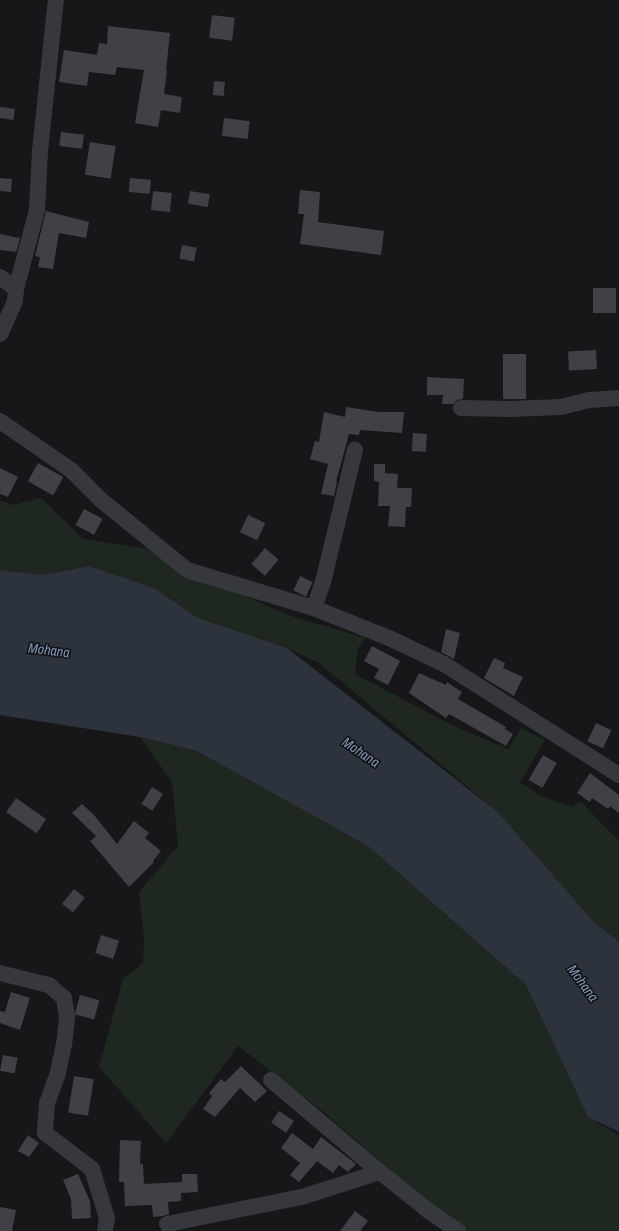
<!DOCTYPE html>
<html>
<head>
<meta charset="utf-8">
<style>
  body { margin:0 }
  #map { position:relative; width:619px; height:1231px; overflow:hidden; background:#171619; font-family:"Archivo Narrow",sans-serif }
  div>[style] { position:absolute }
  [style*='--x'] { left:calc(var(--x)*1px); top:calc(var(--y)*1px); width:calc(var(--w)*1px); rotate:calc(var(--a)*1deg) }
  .green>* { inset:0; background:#1e2720 }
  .water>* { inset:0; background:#2c333d }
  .building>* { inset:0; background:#414046; transform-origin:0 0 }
  .minor>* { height:16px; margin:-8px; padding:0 8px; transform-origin:8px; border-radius:8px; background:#37383e }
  span { translate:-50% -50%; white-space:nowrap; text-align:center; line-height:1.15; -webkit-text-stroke:3px #121114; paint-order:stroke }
  .water-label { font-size:14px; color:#7e94b5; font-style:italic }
</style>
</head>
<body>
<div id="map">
  <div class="green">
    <div style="clip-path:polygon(41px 498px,83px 539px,150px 549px,240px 594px,291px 616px,366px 638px,358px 648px,355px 674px,454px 726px,508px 749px,521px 728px,545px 740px,520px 782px,541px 796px,572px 807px,580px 801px,619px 841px,619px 942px,594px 922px,498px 812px,319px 663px,287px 648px,198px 618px,154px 588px,89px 566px,41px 575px,0 570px,0 500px,13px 505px)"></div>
    <div style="clip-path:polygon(140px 737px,197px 751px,368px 846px,526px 985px,588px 1117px,619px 1135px,619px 1231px,460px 1231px,321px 1110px,238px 1046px,166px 1143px,99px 1067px,123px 979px,143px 963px,144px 937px,139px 892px,178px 846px,172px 782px)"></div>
  </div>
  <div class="water">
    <div style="clip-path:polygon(89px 566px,154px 588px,198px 618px,287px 648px,498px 812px,594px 922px,619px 942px,619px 1132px,588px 1117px,526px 985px,368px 846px,197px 751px,140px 737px,0 715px,0 570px,41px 575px)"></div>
  </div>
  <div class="building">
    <div style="left:212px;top:15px;width:23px;height:23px;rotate:7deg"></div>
    <div style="clip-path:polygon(108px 26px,170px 33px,166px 71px,167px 71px,164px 94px,182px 97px,180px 113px,161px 110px,158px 127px,135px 123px,144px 70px,117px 67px,115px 75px,89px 72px,87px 86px,59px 82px,64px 50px,97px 55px,99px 43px,107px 44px)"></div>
    <div style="left:214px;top:81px;width:11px;height:14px;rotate:5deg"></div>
    <div style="left:0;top:107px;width:15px;height:11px;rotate:8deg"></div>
    <div style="left:224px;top:118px;width:26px;height:18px;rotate:7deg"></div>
    <div style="left:61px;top:132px;width:23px;height:14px;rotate:7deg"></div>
    <div style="left:90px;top:142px;width:26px;height:33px;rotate:9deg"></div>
    <div style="left:0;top:178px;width:12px;height:13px;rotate:5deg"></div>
    <div style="left:130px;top:178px;width:21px;height:14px;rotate:5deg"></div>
    <div style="clip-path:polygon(300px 190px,320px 192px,318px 222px,384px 231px,381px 255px,300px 244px,304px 214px,298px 214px)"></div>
    <div style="left:153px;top:191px;width:19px;height:19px;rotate:6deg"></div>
    <div style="left:190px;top:191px;width:20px;height:13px;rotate:9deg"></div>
    <div style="clip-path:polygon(46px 211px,89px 222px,86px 238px,59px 233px,53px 269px,38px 267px,40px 257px,35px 256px)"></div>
    <div style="clip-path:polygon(0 234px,20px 238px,16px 252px,0 250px)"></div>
    <div style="left:182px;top:245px;width:15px;height:14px;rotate:11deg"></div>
    <div style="left:616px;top:288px;width:25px;height:23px;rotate:90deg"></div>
    <div style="left:596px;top:350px;width:19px;height:28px;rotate:87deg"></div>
    <div style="left:503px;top:354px;width:23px;height:45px"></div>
    <div style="clip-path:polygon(427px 377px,464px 379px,463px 399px,457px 400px,453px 404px,442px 404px,443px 395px,427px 395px)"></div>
    <div style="clip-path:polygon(346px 407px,378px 412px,404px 412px,402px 433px,360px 430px,359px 435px,349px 434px,336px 482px,337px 482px,334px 496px,321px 494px,328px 464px,310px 459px,315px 441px,319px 442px,324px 412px,345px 417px)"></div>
    <div style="left:413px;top:433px;width:14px;height:18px;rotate:4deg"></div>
    <div style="left:38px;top:463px;width:29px;height:21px;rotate:29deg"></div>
    <div style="clip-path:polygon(374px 464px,385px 464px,385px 473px,398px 474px,397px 488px,412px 488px,411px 507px,406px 507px,405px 527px,388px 526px,390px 506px,378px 506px,379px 482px,374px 481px)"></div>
    <div style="clip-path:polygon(0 468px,18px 477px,8px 497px,0 494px)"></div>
    <div style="left:84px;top:509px;width:21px;height:18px;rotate:28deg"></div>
    <div style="left:248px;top:515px;width:19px;height:19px;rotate:25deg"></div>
    <div style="left:265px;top:548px;width:18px;height:21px;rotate:41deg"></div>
    <div style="left:300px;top:576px;width:14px;height:16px;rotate:25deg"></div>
    <div style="clip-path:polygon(446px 629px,460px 633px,454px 659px,441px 652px)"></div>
    <div style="clip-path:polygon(372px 646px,400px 661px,388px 685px,374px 678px,379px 669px,364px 661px)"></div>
    <div style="clip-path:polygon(494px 658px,505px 663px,503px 668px,523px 677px,514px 696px,484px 678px)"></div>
    <div style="clip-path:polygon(419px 673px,446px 685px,447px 682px,462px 692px,458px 699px,506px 727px,505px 729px,513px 734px,506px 746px,449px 714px,446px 718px,409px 693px)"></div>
    <div style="left:596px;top:723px;width:17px;height:20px;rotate:25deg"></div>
    <div style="left:543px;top:755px;width:16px;height:29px;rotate:30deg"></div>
    <div style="clip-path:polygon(590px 773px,619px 795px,619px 813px,610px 806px,608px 809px,592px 798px,590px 802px,577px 793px)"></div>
    <div style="left:152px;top:787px;width:13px;height:20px;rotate:32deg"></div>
    <div style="left:16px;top:798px;width:37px;height:17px;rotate:35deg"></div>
    <div style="clip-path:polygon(82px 804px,94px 815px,117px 844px,134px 821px,149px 833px,145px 838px,161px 851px,153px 861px,154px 862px,129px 887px,90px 841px,96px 836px,72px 813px)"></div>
    <div style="left:74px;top:889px;width:14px;height:19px;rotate:39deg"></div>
    <div style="left:101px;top:935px;width:19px;height:19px;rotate:18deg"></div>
    <div style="clip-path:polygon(11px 992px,30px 998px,20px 1030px,0 1023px,0 1011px,5px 1012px)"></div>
    <div style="left:80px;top:995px;width:20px;height:20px;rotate:15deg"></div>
    <div style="left:3px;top:1055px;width:15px;height:16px;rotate:11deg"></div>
    <div style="clip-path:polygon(241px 1066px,267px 1091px,255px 1102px,240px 1088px,215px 1117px,203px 1109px,212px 1096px,209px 1093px,221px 1079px,225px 1082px)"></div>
    <div style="left:74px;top:1076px;width:20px;height:37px;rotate:9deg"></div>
    <div style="left:279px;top:1111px;width:18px;height:14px;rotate:34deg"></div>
    <div style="clip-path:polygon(292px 1133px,313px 1149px,321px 1137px,356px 1164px,348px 1172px,339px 1165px,333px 1173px,317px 1161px,299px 1182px,290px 1175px,300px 1163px,281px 1148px)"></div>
    <div style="clip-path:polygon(28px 1135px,39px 1143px,29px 1157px,18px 1151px)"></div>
    <div style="clip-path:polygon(120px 1140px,141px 1141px,140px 1164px,143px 1164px,144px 1184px,182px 1182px,182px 1174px,197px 1174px,198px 1192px,181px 1193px,181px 1201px,168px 1202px,169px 1214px,163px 1216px,153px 1217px,152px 1205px,125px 1206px,124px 1182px,119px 1182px)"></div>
    <div style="clip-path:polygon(78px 1174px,90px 1201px,91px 1218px,72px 1219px,71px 1199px,63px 1180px)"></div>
    <div style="clip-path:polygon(0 1207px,16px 1210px,12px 1231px,0 1231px)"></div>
    <div style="clip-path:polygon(355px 1211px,368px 1221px,360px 1231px,340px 1231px)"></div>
  </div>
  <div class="minor">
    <div style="--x:0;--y:277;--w:20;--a:37"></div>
    <div style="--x:16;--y:289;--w:12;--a:95"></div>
    <div style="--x:15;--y:301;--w:36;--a:114"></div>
    <div style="--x:16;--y:289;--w:82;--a:-75.1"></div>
    <div style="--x:37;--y:210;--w:59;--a:-87.1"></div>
    <div style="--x:40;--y:151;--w:152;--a:-84"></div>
    <div style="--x:461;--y:408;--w:49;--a:1.2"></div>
    <div style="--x:510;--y:409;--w:51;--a:-2.2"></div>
    <div style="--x:561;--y:407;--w:29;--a:-14"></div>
    <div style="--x:589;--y:400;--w:30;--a:-4"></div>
    <div style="--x:0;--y:421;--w:86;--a:34.6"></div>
    <div style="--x:71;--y:470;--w:42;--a:45"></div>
    <div style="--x:101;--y:500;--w:111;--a:39.1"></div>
    <div style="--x:187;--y:570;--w:133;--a:16.7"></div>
    <div style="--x:314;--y:608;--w:81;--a:21.8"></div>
    <div style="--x:389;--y:638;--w:61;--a:25.3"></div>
    <div style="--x:444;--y:664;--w:207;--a:32.4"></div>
    <div style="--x:314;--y:608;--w:28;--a:-71"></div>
    <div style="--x:323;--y:582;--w:136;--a:-76.4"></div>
    <div style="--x:0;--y:973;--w:50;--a:13.8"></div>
    <div style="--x:49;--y:985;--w:20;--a:41"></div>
    <div style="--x:64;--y:998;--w:19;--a:81"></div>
    <div style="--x:67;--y:1017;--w:27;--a:96"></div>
    <div style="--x:64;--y:1044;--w:30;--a:102"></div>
    <div style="--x:58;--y:1073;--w:32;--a:110"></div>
    <div style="--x:47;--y:1103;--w:30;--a:94"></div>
    <div style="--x:45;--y:1133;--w:59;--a:37.5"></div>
    <div style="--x:92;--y:1169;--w:51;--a:73"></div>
    <div style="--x:107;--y:1218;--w:13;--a:99"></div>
    <div style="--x:271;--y:1080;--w:143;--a:40.2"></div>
    <div style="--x:380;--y:1172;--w:64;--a:38.7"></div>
    <div style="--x:430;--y:1212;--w:34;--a:34"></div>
    <div style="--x:167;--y:1224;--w:138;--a:-11.3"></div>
    <div style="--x:302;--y:1197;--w:82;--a:-17.8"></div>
  </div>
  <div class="water-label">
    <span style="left:49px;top:650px;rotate:7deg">Mohana</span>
    <span style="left:361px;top:752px;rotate:34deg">Mohana</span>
    <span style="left:583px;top:983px;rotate:54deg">Mohana</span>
  </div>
</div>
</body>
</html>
